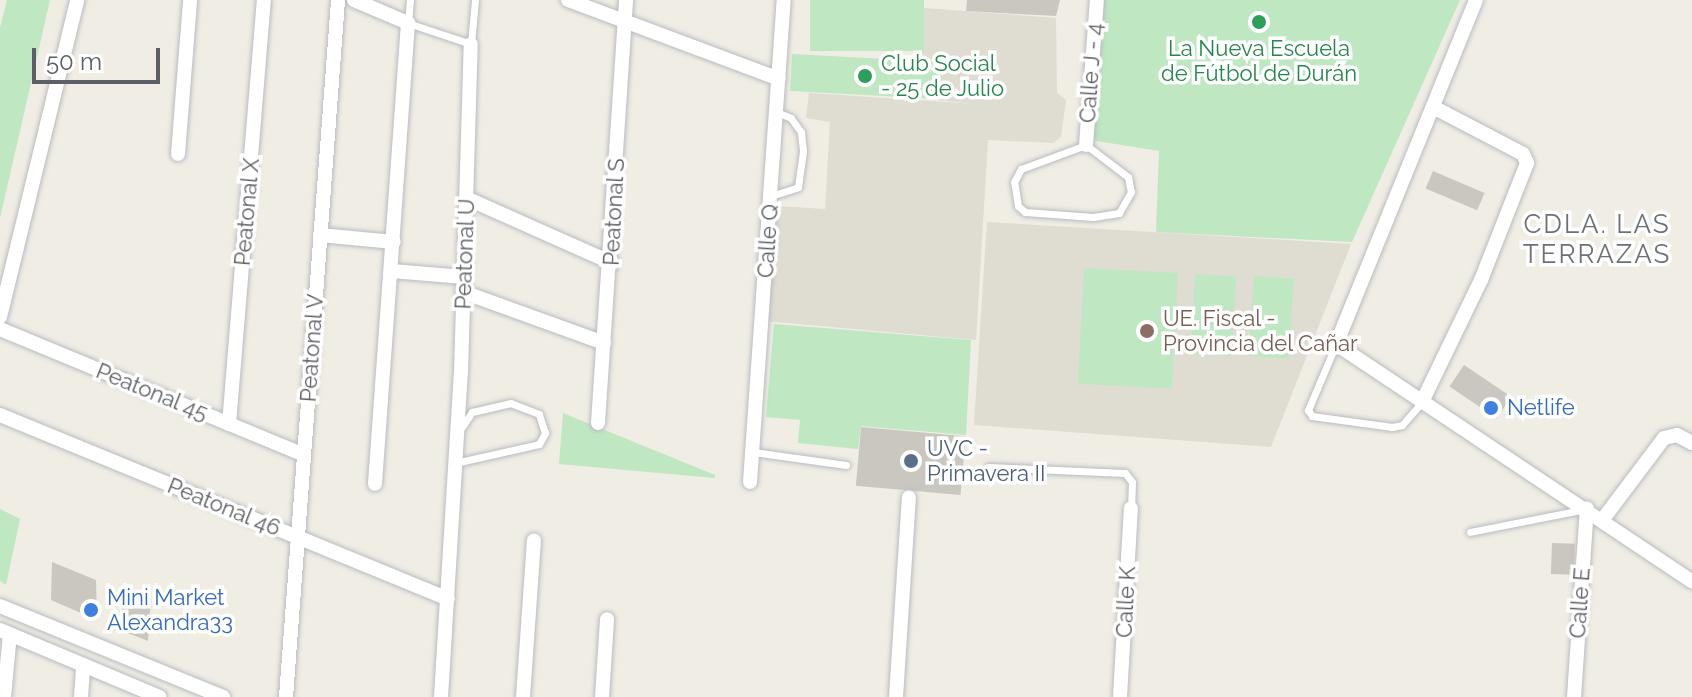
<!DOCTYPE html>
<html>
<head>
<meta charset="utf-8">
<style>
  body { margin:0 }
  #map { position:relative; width:1692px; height:697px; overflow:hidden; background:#efede4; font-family:Raleway,sans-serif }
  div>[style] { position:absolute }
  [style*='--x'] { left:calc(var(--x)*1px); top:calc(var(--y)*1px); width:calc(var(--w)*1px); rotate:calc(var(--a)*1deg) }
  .education>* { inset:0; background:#dfdcd2 }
  .green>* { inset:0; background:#bfe7c2; transform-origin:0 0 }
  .building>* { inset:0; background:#cac7c1; transform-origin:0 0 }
  .roads { filter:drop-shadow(0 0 2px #b9bbc0) drop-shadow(0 0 2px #b9bbc0) }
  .service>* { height:7px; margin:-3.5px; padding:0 3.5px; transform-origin:3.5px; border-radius:3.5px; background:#fff }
  .minor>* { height:14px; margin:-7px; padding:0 7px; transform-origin:7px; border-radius:7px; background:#fff }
  .dots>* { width:22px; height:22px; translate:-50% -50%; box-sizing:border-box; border:4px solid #fff; border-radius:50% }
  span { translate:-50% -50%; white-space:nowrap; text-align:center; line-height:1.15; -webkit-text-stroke:7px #fff; paint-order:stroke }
  .leisure-label { font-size:22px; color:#27864d }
  .left { translate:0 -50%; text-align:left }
  .street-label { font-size:22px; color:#5c5f65 }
  .education-label { font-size:22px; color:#785e54 }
  .shop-label { font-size:22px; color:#366cbe }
  .service-label { font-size:22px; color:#4e5e75 }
  .quarter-label { font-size:26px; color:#6d7177; letter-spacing:2px }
  .scale { position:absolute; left:32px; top:48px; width:128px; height:36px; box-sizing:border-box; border:4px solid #5c5f65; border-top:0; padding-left:10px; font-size:24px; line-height:28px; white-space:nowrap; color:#5c5f65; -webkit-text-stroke:6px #fff; paint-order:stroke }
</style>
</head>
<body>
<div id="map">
  <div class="education">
    <div style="clip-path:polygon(924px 8px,1056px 18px,1057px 93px,1066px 100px,1061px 137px,1053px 143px,988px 140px,976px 340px,765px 321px,776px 206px,825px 209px,830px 122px,806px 118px,809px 93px,976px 104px,937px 100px,941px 60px,920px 58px)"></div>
    <div style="clip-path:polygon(987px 222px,1351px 244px,1271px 447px,974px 425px)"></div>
  </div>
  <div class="green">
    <div style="clip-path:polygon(7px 0,50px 0,0 218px,0 28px)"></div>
    <div style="left:810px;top:0;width:114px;height:51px"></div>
    <div style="clip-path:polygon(1100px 0,1460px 0,1352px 242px,1156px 232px,1159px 151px,1091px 140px)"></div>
    <div style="left:792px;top:54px;width:147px;height:37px;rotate:3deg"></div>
    <div style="left:1084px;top:268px;width:94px;height:116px;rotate:3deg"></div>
    <div style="left:1195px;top:274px;width:41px;height:80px;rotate:3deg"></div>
    <div style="left:1254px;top:276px;width:40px;height:80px;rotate:4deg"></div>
    <div style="clip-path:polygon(774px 324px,971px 340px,966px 435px,861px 426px,858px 449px,798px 443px,800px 420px,766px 417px)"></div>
    <div style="clip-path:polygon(563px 413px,715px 475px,715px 478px,559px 464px)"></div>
    <div style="clip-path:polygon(0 509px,20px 519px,6px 585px,0 581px)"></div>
  </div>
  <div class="building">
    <div style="clip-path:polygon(967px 0,1060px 0,1056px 16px,966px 11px)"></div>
    <div style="left:1433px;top:171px;width:56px;height:19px;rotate:23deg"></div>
    <div style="left:1464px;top:365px;width:57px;height:26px;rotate:34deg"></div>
    <div style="left:861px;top:427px;width:105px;height:59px;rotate:5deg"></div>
    <div style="left:1552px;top:543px;width:23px;height:31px;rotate:2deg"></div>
    <div style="clip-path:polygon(52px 562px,96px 580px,97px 620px,51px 600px)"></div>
    <div style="clip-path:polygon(122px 596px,151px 599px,148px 641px,120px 630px)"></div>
  </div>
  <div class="roads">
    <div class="service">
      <div style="--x:410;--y:0;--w:23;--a:95"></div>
      <div style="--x:408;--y:23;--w:66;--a:18.4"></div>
      <div style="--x:471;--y:44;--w:44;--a:-84.8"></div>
      <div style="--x:1086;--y:145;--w:53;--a:37.3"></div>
      <div style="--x:1128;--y:177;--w:15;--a:79"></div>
      <div style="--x:1131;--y:192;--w:24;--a:120"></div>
      <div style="--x:1119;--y:213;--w:26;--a:171"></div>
      <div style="--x:1093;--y:217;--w:68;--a:-175.8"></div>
      <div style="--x:1025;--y:212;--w:9;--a:-139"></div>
      <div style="--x:1018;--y:206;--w:24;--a:-99"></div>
      <div style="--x:1014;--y:182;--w:15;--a:-62"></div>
      <div style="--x:1021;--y:169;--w:69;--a:-20.3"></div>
      <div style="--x:771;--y:196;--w:28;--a:-18"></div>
      <div style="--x:798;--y:187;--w:36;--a:-82"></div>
      <div style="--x:803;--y:151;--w:19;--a:-96"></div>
      <div style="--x:801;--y:132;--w:17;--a:-126"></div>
      <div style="--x:791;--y:118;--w:15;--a:-157"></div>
      <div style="--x:1336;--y:344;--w:72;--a:113"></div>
      <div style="--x:1308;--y:410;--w:7;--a:56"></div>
      <div style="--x:1312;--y:416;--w:81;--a:7.8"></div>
      <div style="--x:1392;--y:427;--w:10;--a:-11"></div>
      <div style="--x:1402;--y:425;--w:30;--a:-49"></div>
      <div style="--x:753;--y:452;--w:94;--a:8"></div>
      <div style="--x:455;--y:463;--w:86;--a:-12.7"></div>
      <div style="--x:539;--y:444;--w:13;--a:-61"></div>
      <div style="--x:545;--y:433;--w:20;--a:-108"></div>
      <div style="--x:539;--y:414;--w:30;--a:-159"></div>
      <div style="--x:511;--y:403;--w:40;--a:167"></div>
      <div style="--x:472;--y:412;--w:18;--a:124"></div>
      <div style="--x:988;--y:467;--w:137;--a:2.5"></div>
      <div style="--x:1125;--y:473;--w:11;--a:52"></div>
      <div style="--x:1132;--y:482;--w:26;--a:92"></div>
      <div style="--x:1470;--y:532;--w:113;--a:-11.2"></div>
    </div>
    <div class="minor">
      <div style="--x:354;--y:0;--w:59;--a:23.1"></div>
      <div style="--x:408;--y:23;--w:462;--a:94.1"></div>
      <div style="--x:568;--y:0;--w:225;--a:20.5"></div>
      <div style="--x:1476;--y:0;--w:371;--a:112.1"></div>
      <div style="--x:1336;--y:344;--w:428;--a:33.7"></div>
      <div style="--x:1086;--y:145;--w:145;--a:-85.7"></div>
      <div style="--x:178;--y:154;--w:154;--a:-85.5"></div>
      <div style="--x:466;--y:198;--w:160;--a:24"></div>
      <div style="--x:320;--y:235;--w:74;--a:5.4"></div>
      <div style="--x:392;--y:271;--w:72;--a:4.8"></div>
      <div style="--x:463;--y:292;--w:150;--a:19.9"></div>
      <div style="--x:0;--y:317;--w:326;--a:-76.3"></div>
      <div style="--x:0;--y:329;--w:329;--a:22.5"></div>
      <div style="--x:1422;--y:402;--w:136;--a:-64.2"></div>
      <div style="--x:1481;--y:280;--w:126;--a:-68.5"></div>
      <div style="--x:1527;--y:163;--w:10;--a:-114"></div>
      <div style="--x:1523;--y:154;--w:102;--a:-152.4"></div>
      <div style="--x:0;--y:415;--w:484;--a:22.3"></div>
      <div style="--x:598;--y:423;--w:424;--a:-86.2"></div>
      <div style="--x:229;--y:424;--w:425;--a:-85.3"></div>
      <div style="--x:750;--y:482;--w:483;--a:-86"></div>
      <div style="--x:1603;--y:519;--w:101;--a:-53"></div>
      <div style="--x:1664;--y:438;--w:13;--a:-13"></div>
      <div style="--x:1677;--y:435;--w:17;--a:28"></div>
      <div style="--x:0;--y:606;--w:241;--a:22.2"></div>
      <div style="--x:0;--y:630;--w:173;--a:22.8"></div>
      <div style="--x:4;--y:697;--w:63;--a:-84.6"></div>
      <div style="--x:81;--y:697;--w:32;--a:-86"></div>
      <div style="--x:286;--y:697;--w:699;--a:-85.73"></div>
      <div style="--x:441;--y:697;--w:326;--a:-86.5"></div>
      <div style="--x:461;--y:372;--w:328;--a:-88.3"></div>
      <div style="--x:523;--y:697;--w:157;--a:-86"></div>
      <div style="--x:602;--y:697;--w:78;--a:-86.3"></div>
      <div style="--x:896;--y:697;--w:200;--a:-86.3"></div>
      <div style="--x:1120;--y:697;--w:189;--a:-86.7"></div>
      <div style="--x:1574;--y:697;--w:189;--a:-86.1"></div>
    </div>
  </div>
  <div class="dots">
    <div style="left:1259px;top:22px;background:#2e9e5b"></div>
    <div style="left:865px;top:76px;background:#2e9e5b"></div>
    <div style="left:1147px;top:331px;background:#8d6e63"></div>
    <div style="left:1491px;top:408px;background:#3f7fe0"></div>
    <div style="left:911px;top:461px;background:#5c6f8a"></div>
    <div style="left:91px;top:610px;background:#3f7fe0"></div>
  </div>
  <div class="leisure-label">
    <span style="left:1259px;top:61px">La Nueva Escuela<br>de Fútbol de Durán</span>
    <span class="left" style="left:881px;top:76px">Club Social<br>- 25 de Julio</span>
  </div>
  <div class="street-label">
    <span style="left:1091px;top:73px;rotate:-86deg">Calle J - 4</span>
    <span style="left:247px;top:212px;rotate:-85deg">Peatonal X</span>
    <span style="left:614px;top:212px;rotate:-87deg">Peatonal S</span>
    <span style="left:768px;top:241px;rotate:-86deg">Calle Q</span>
    <span style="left:465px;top:254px;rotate:-88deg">Peatonal U</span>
    <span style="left:312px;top:348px;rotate:-86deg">Peatonal V</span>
    <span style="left:152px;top:392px;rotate:22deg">Peatonal 45</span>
    <span style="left:224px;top:507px;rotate:22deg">Peatonal 46</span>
    <span style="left:1126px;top:602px;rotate:-87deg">Calle K</span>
    <span style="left:1580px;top:603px;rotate:-86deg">Calle E</span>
  </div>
  <div class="education-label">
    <span class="left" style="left:1163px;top:331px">UE. Fiscal -<br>Provincia del Cañar</span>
  </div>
  <div class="shop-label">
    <span class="left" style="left:1507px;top:408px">Netlife</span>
    <span class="left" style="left:107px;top:610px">Mini Market<br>Alexandra33</span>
  </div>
  <div class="service-label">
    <span class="left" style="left:927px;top:461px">UVC -<br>Primavera II</span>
  </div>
  <div class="quarter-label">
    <span style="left:1597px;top:240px">CDLA. LAS<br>TERRAZAS</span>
  </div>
  <div class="scale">50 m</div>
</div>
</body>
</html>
